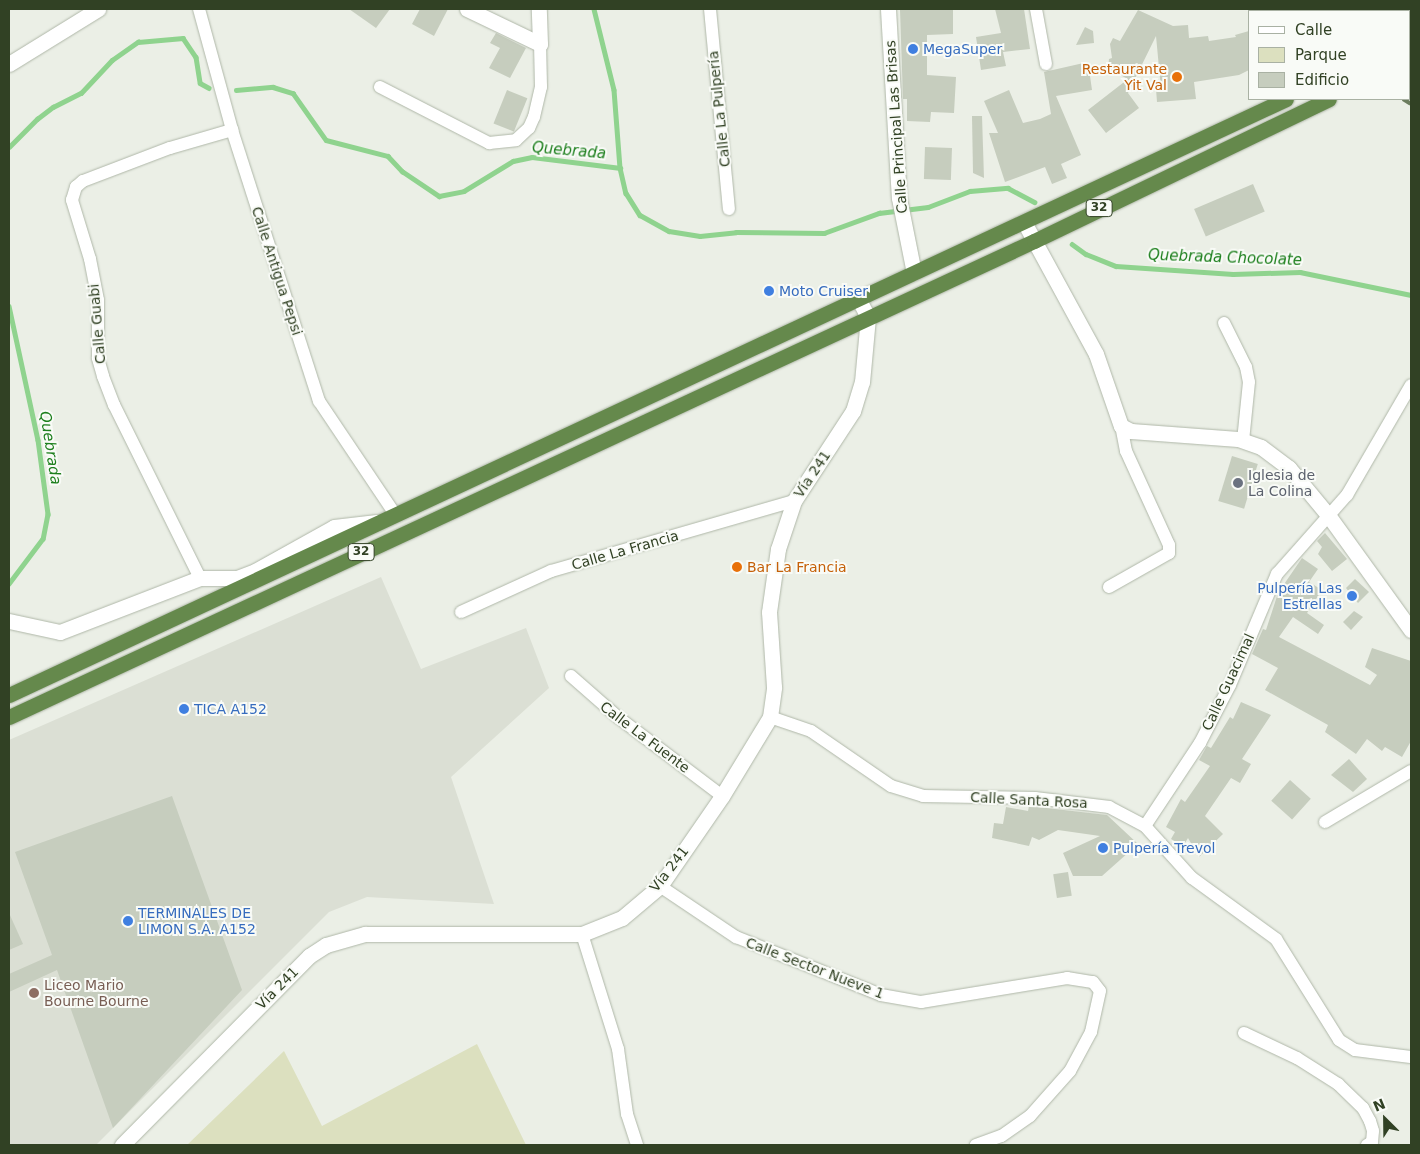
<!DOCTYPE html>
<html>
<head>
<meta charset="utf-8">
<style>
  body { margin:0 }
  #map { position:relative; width:1420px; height:1154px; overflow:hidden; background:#ebefe6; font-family:"DejaVu Sans",sans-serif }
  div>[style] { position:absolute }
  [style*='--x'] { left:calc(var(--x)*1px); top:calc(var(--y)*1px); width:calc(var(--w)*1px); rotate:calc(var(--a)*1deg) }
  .built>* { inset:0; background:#dbdfd4 }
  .green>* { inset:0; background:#dce0bf }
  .stream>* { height:4.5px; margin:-2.25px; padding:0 2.25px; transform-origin:2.25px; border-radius:2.25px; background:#8fd38e }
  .building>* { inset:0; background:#c6cdbe; transform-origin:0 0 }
  .roads { filter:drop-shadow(0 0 1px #afb7a8) drop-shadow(0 0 1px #afb7a8) }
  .minor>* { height:12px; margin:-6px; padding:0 6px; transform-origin:6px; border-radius:6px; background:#fff }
  .tertiary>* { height:15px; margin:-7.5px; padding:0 7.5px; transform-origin:7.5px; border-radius:7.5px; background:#fff }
  .secondary>* { height:15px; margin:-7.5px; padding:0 7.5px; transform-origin:7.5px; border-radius:7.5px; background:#fff }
  .trunk>* { height:15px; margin:-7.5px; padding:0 7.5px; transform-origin:7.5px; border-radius:7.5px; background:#65894c }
  .rail>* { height:4px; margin-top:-2px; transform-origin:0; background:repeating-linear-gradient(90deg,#6c7d5f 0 10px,transparent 0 15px) }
  .dots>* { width:14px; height:14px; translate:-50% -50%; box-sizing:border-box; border:2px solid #f9fbf7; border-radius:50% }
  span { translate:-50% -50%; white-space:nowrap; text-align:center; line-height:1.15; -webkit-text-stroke:4px #f9fbf7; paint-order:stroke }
  .shield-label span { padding:1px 4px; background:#f9fbf7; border:1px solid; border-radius:4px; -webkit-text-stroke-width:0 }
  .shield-label { font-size:12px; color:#314124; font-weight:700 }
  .shop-label { font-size:14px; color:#366cbe }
  .left { translate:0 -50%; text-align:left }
  .right { translate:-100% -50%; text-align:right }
  .food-label { font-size:14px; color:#c56008 }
  .street-label { font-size:14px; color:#314124 }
  .worship-label { font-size:14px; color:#5b616d }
  .education-label { font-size:14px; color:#785e54 }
  .water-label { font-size:15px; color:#1d7f1d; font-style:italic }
  .frame { position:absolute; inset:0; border:10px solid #314124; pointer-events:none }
  .legend { position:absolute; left:1248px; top:10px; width:162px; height:90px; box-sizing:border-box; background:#f9fbf7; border:1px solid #a9b1a3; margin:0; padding:6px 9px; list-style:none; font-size:15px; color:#314124 }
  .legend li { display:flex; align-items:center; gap:10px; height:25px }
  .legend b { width:25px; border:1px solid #a9b1a3 }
  .north { position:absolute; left:1360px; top:1094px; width:50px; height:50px; -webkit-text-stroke:4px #f9fbf7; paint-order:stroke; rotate:337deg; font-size:14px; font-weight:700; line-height:20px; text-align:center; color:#314124 }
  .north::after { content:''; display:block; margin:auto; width:18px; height:22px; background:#314124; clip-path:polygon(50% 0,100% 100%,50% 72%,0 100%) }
</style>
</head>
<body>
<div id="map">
  <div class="built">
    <div style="clip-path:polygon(381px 577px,421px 669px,526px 628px,549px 688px,451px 777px,494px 904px,367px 897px,329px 912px,96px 1145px,9px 1145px,9px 740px)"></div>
  </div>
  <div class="green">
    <div style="clip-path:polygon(477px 1044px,526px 1145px,187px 1145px,284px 1051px,322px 1126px)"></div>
  </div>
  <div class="stream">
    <div style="--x:594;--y:9;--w:83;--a:76.1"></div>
    <div style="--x:614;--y:90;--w:78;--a:85.6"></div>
    <div style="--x:620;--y:168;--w:26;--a:77"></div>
    <div style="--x:626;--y:193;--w:26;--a:58"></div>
    <div style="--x:640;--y:215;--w:33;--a:29"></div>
    <div style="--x:669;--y:231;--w:31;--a:9"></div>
    <div style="--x:700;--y:236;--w:36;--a:-6"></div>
    <div style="--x:736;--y:232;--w:88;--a:0.7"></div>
    <div style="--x:824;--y:233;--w:59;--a:-20"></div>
    <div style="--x:879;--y:213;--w:49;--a:-7"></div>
    <div style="--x:928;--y:207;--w:45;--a:-20.9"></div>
    <div style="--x:970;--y:191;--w:38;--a:-5"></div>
    <div style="--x:1008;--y:188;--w:30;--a:28"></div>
    <div style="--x:236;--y:90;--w:37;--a:-5"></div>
    <div style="--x:273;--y:87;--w:21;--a:17"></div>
    <div style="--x:293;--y:93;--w:57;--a:54.9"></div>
    <div style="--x:326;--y:140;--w:64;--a:14.5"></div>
    <div style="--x:388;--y:156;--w:21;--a:47"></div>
    <div style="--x:402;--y:171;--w:45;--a:34"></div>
    <div style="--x:439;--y:196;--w:25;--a:-11"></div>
    <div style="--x:464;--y:191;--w:57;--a:-31.5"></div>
    <div style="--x:513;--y:161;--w:19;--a:-12"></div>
    <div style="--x:532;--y:157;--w:89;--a:7.1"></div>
    <div style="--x:9;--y:147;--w:40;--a:-45"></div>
    <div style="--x:37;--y:119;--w:20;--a:-37"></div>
    <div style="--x:53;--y:107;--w:31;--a:-27"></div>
    <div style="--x:81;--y:93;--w:45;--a:-46.8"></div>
    <div style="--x:112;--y:60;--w:32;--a:-35"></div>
    <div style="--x:138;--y:42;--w:45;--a:-5.1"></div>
    <div style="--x:183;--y:38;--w:23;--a:56"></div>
    <div style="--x:196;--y:57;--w:26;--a:81"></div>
    <div style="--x:200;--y:83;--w:10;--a:29"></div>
    <div style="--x:1072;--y:244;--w:17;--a:36"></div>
    <div style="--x:1086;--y:254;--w:32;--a:22"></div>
    <div style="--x:1116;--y:266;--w:117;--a:3.9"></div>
    <div style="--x:1233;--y:274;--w:67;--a:-1.7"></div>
    <div style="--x:1300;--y:272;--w:113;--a:11.7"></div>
    <div style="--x:9;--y:306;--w:137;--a:77.8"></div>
    <div style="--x:38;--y:440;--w:75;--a:82.3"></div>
    <div style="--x:48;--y:514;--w:25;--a:101"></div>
    <div style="--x:43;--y:539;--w:56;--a:127.1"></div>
  </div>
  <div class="building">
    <div style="clip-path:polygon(349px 9px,390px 9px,376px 28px)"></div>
    <div style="clip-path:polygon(420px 9px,448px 9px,434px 36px,412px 24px)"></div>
    <div style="clip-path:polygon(953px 9px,953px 34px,927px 35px,927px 75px,956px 77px,954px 113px,931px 112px,930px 122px,907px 121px,907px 99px,903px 99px,900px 10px)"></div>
    <div style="clip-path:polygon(995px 9px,1024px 9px,1030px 49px,1003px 52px,1006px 66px,981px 70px,976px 37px,1001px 33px)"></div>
    <div style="clip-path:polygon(1138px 10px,1173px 26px,1188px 25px,1189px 38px,1208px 36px,1209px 41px,1236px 37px,1235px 35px,1249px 31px,1249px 70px,1239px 75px,1194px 82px,1196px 99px,1157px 102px,1156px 89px,1161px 89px,1156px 36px,1128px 93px,1139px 108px,1106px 133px,1088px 110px,1128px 79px,1108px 69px,1109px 59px,1112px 58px,1110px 44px,1113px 38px,1120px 41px)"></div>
    <div style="clip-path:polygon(1085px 27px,1093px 31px,1094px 43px,1076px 45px)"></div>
    <div style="clip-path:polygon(496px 33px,526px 48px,510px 78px,489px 68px,500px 48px,490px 43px)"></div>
    <div style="clip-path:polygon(1088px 62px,1092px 90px,1056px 96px,1081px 155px,1061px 164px,1067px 178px,1052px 184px,1045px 167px,1005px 182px,989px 133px,998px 133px,984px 101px,1009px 90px,1023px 123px,1040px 119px,1051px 114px,1044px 72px)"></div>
    <div style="left:507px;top:90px;width:22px;height:36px;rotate:22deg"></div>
    <div style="clip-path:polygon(972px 116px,982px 116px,984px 178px,973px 173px)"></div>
    <div style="left:925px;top:147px;width:27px;height:32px;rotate:2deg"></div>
    <div style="left:1253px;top:184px;width:30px;height:64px;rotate:67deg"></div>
    <div style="left:1232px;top:456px;width:27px;height:47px;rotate:17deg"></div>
    <div style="clip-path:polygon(1325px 533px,1347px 559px,1332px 571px,1318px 554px,1322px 547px,1317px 541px)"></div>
    <div style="clip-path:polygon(1302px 558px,1318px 569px,1309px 582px,1322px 590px,1307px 613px,1324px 625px,1318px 634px,1293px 617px,1279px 637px,1370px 685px,1377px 675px,1365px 667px,1372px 648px,1411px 661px,1411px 741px,1402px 757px,1385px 747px,1382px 751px,1367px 739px,1356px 754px,1325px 732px,1328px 725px,1265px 690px,1278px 668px,1252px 654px,1263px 629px,1266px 630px,1278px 593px)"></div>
    <div style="clip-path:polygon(1355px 579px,1369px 592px,1358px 603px,1346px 588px)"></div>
    <div style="clip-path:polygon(1354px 611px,1363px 617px,1351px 630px,1343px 622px)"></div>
    <div style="clip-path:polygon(1241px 702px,1271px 715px,1242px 759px,1251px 764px,1240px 783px,1231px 778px,1205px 816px,1223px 834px,1199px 857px,1188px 838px,1183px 846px,1171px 839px,1175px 832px,1166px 827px,1181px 799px,1185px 802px,1210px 766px,1199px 760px,1207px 746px,1211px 748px,1230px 717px,1233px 719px)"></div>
    <div style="clip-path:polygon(1349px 759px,1367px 779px,1353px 792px,1331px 775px)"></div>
    <div style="left:1290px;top:780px;width:28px;height:28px;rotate:42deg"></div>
    <div style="clip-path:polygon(172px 796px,242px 990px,113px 1128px,57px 970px,9px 992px,9px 974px,52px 955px,15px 852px)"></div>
    <div style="clip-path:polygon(1029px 806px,1107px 815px,1138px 844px,1102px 876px,1073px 876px,1063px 853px,1100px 836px,1058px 830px,1039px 840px,1032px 837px,1029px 846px,992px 838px,994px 823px,1003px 824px,1006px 807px,1028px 811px)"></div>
    <div style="left:1068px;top:872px;width:24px;height:15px;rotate:81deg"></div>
    <div style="clip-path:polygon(9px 913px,23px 944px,9px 950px)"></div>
  </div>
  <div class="roads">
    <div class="minor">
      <div style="--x:199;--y:9;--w:125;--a:74.7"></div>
      <div style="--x:232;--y:130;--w:285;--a:72.2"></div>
      <div style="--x:319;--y:401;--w:136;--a:56.1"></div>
      <div style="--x:710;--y:9;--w:201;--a:84.6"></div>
      <div style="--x:1036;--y:9;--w:56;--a:79.7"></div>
      <div style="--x:1354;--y:9;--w:4;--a:34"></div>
      <div style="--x:1409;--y:25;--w:3;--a:-45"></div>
      <div style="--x:380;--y:87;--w:123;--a:27.2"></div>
      <div style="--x:489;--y:143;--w:27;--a:-6"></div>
      <div style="--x:516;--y:140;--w:18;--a:-43"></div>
      <div style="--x:529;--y:128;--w:12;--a:-66"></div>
      <div style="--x:534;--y:117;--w:31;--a:-77"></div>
      <div style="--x:541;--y:87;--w:43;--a:-91.3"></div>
      <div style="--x:1224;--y:323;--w:49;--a:63.4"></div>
      <div style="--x:1246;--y:367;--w:15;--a:79"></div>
      <div style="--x:1249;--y:382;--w:59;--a:95.8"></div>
      <div style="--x:200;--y:578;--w:193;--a:-116.4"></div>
      <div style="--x:114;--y:405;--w:31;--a:-111"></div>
      <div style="--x:103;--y:376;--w:19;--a:-106"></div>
      <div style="--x:98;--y:358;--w:58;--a:-90"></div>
      <div style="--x:98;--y:300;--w:42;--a:-101"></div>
      <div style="--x:90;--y:259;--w:62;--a:-107"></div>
      <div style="--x:72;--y:200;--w:14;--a:-73"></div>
      <div style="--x:76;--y:187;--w:9;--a:-41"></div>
      <div style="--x:83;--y:181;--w:93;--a:-20.8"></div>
      <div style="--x:170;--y:148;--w:65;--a:-16.2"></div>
      <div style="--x:1109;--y:587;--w:69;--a:-29.5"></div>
      <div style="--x:1169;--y:553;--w:8;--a:-90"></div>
      <div style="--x:1169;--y:545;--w:103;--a:-114.6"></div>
      <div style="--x:1126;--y:451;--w:25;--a:-101"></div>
      <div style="--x:461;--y:612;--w:99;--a:-24.5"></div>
      <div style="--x:551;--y:571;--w:253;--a:-16.1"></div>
      <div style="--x:571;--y:676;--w:64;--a:41.2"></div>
      <div style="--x:619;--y:718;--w:129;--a:37.1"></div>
      <div style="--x:770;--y:717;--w:43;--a:18.9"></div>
      <div style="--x:811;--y:731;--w:97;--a:34.5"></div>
      <div style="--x:891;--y:786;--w:34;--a:17"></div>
      <div style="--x:923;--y:796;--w:112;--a:1"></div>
      <div style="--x:1035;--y:798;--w:75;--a:6.9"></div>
      <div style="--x:1109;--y:807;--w:41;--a:27.8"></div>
      <div style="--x:1145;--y:826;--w:70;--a:47.9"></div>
      <div style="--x:1192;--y:878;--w:104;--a:36"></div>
      <div style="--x:1276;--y:939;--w:119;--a:58"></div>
      <div style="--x:1339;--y:1040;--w:19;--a:32"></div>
      <div style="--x:1355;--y:1050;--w:56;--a:7.1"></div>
      <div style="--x:1325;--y:822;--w:100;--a:-30.7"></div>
      <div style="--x:1145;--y:826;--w:100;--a:-56.5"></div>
      <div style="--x:1200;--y:743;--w:65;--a:-62.7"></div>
      <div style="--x:1230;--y:685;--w:121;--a:-67.1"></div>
      <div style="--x:1277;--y:574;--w:106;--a:-48.5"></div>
      <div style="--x:1347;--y:495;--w:127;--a:-59.8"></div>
      <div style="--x:660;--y:886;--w:92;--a:33.9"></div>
      <div style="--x:736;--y:937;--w:156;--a:21.8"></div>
      <div style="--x:881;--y:995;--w:41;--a:9.9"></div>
      <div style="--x:921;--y:1002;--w:148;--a:-9.3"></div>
      <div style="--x:1067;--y:978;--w:26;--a:9"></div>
      <div style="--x:1093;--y:982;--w:11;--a:52"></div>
      <div style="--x:1100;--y:991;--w:42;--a:102.4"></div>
      <div style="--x:1091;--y:1032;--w:44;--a:118.3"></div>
      <div style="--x:1070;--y:1071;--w:60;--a:131.6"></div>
      <div style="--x:1030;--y:1116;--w:35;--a:145"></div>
      <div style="--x:1001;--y:1136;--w:27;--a:160"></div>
      <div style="--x:582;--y:934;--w:121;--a:72.6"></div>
      <div style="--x:618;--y:1049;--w:66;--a:82.1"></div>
      <div style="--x:627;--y:1114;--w:33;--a:72"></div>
      <div style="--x:1244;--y:1033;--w:59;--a:25.3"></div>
      <div style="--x:1297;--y:1058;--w:49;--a:32.4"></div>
      <div style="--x:1338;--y:1084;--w:35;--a:44"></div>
      <div style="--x:1363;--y:1108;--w:15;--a:62"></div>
      <div style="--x:1370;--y:1121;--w:10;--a:73"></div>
      <div style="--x:1373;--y:1131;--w:11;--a:95"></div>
      <div style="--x:1372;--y:1142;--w:6;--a:149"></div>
    </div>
    <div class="tertiary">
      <div style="--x:467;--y:9;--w:81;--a:25.6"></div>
      <div style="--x:540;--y:44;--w:35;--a:-92"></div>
      <div style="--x:888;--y:9;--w:189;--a:86.7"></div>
      <div style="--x:899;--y:198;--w:76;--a:78.7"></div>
      <div style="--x:9;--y:64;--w:105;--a:-31.7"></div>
      <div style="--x:1024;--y:222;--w:150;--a:61.4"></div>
      <div style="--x:1096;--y:354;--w:76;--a:70.9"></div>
      <div style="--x:1121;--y:426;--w:11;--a:27"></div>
      <div style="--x:1131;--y:431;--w:107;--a:4.3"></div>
      <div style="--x:1238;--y:439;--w:24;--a:19"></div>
      <div style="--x:1261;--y:447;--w:35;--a:37"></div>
      <div style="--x:1289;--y:468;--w:61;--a:50.3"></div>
      <div style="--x:1328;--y:515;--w:142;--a:54.2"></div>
      <div style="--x:9;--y:621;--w:52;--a:12.2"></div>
      <div style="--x:60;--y:632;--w:150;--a:-21.1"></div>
      <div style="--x:200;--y:578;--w:37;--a:0"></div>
      <div style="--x:237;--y:578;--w:19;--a:-21"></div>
      <div style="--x:255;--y:571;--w:90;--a:-29.1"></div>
      <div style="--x:334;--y:527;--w:43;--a:-6.6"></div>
    </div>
    <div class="secondary">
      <div style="--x:122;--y:1145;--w:266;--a:-45.3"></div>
      <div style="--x:309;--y:956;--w:20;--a:-33"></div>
      <div style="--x:326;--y:945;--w:41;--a:-15.8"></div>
      <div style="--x:365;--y:934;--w:217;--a:0"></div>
      <div style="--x:582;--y:934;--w:43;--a:-21.8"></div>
      <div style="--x:622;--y:918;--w:50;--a:-40.1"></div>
      <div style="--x:660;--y:886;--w:109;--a:-55.4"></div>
      <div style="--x:722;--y:796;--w:92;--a:-58.7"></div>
      <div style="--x:770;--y:717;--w:30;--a:-82"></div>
      <div style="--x:774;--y:687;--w:75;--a:-93.8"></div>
      <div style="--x:769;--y:612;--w:64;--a:-81.9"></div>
      <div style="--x:778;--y:549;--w:51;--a:-71.6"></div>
      <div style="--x:794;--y:501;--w:108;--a:-56.8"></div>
      <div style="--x:853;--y:411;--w:30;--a:-73"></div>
      <div style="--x:862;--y:382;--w:65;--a:-84.7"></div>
      <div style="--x:868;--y:317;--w:19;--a:-118"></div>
    </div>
    <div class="trunk">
      <div style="--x:1409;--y:42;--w:2;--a:-27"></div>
      <div style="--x:1409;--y:61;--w:2;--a:-27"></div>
      <div style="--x:9;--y:695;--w:1409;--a:-25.02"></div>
      <div style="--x:9;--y:717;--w:1130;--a:-24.91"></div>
      <div style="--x:1034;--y:241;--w:327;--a:-25.7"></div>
    </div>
  </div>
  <div class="rail">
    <div style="--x:1262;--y:9;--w:4;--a:27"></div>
    <div style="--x:1403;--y:99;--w:9;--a:32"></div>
  </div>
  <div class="dots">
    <div style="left:913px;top:49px;background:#3f7fe0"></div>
    <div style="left:1177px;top:77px;background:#e8710a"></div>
    <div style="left:769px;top:291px;background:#3f7fe0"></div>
    <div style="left:1238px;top:483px;background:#6b7280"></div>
    <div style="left:737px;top:567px;background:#e8710a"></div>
    <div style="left:1352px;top:596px;background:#3f7fe0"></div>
    <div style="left:184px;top:709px;background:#3f7fe0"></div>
    <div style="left:1103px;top:848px;background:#3f7fe0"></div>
    <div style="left:128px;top:921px;background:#3f7fe0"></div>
    <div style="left:34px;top:993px;background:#8d6e63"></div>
  </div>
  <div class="shield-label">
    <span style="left:1099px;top:208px">32</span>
    <span style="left:361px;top:552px">32</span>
  </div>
  <div class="shop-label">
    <span class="left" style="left:923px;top:49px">MegaSuper</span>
    <span class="left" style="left:779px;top:291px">Moto Cruiser</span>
    <span class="right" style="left:1342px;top:596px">Pulpería Las<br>Estrellas</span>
    <span class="left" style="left:194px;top:709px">TICA A152</span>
    <span class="left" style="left:1113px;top:848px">Pulpería Trevol</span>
    <span class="left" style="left:138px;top:921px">TERMINALES DE<br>LIMON S.A. A152</span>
  </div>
  <div class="food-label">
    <span class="right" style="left:1167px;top:77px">Restaurante<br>Yit Val</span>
    <span class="left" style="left:747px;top:567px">Bar La Francia</span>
  </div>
  <div class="street-label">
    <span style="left:719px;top:109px;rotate:-96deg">Calle La Pulpería</span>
    <span style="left:896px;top:127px;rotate:-94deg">Calle Principal Las Brisas</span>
    <span style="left:277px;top:271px;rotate:72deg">Calle Antigua Pepsi</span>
    <span style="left:97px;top:324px;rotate:-95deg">Calle Guabi</span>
    <span style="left:812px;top:474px;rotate:-56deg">Vía 241</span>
    <span style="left:625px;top:550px;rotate:-16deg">Calle La Francia</span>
    <span style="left:1228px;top:682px;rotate:-65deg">Calle Guacimal</span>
    <span style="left:645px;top:737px;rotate:37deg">Calle La Fuente</span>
    <span style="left:1029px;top:800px;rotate:3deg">Calle Santa Rosa</span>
    <span style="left:669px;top:869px;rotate:-52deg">Vía 241</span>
    <span style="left:815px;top:968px;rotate:21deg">Calle Sector Nueve 1</span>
    <span style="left:277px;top:988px;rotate:-45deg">Vía 241</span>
  </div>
  <div class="worship-label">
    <span class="left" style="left:1248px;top:483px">Iglesia de<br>La Colina</span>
  </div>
  <div class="education-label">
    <span class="left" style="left:44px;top:993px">Liceo Mario<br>Bourne Bourne</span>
  </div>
  <div class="water-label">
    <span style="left:569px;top:151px;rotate:5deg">Quebrada</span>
    <span style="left:1225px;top:258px;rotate:2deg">Quebrada Chocolate</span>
    <span style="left:50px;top:448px;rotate:81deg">Quebrada</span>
  </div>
  <div class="frame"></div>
  <ul class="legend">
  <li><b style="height:6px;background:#fff"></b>Calle</li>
  <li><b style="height:14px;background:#dce0bf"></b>Parque</li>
  <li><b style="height:14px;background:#c6cdbe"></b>Edificio</li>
  </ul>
  <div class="north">N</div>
</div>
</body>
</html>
